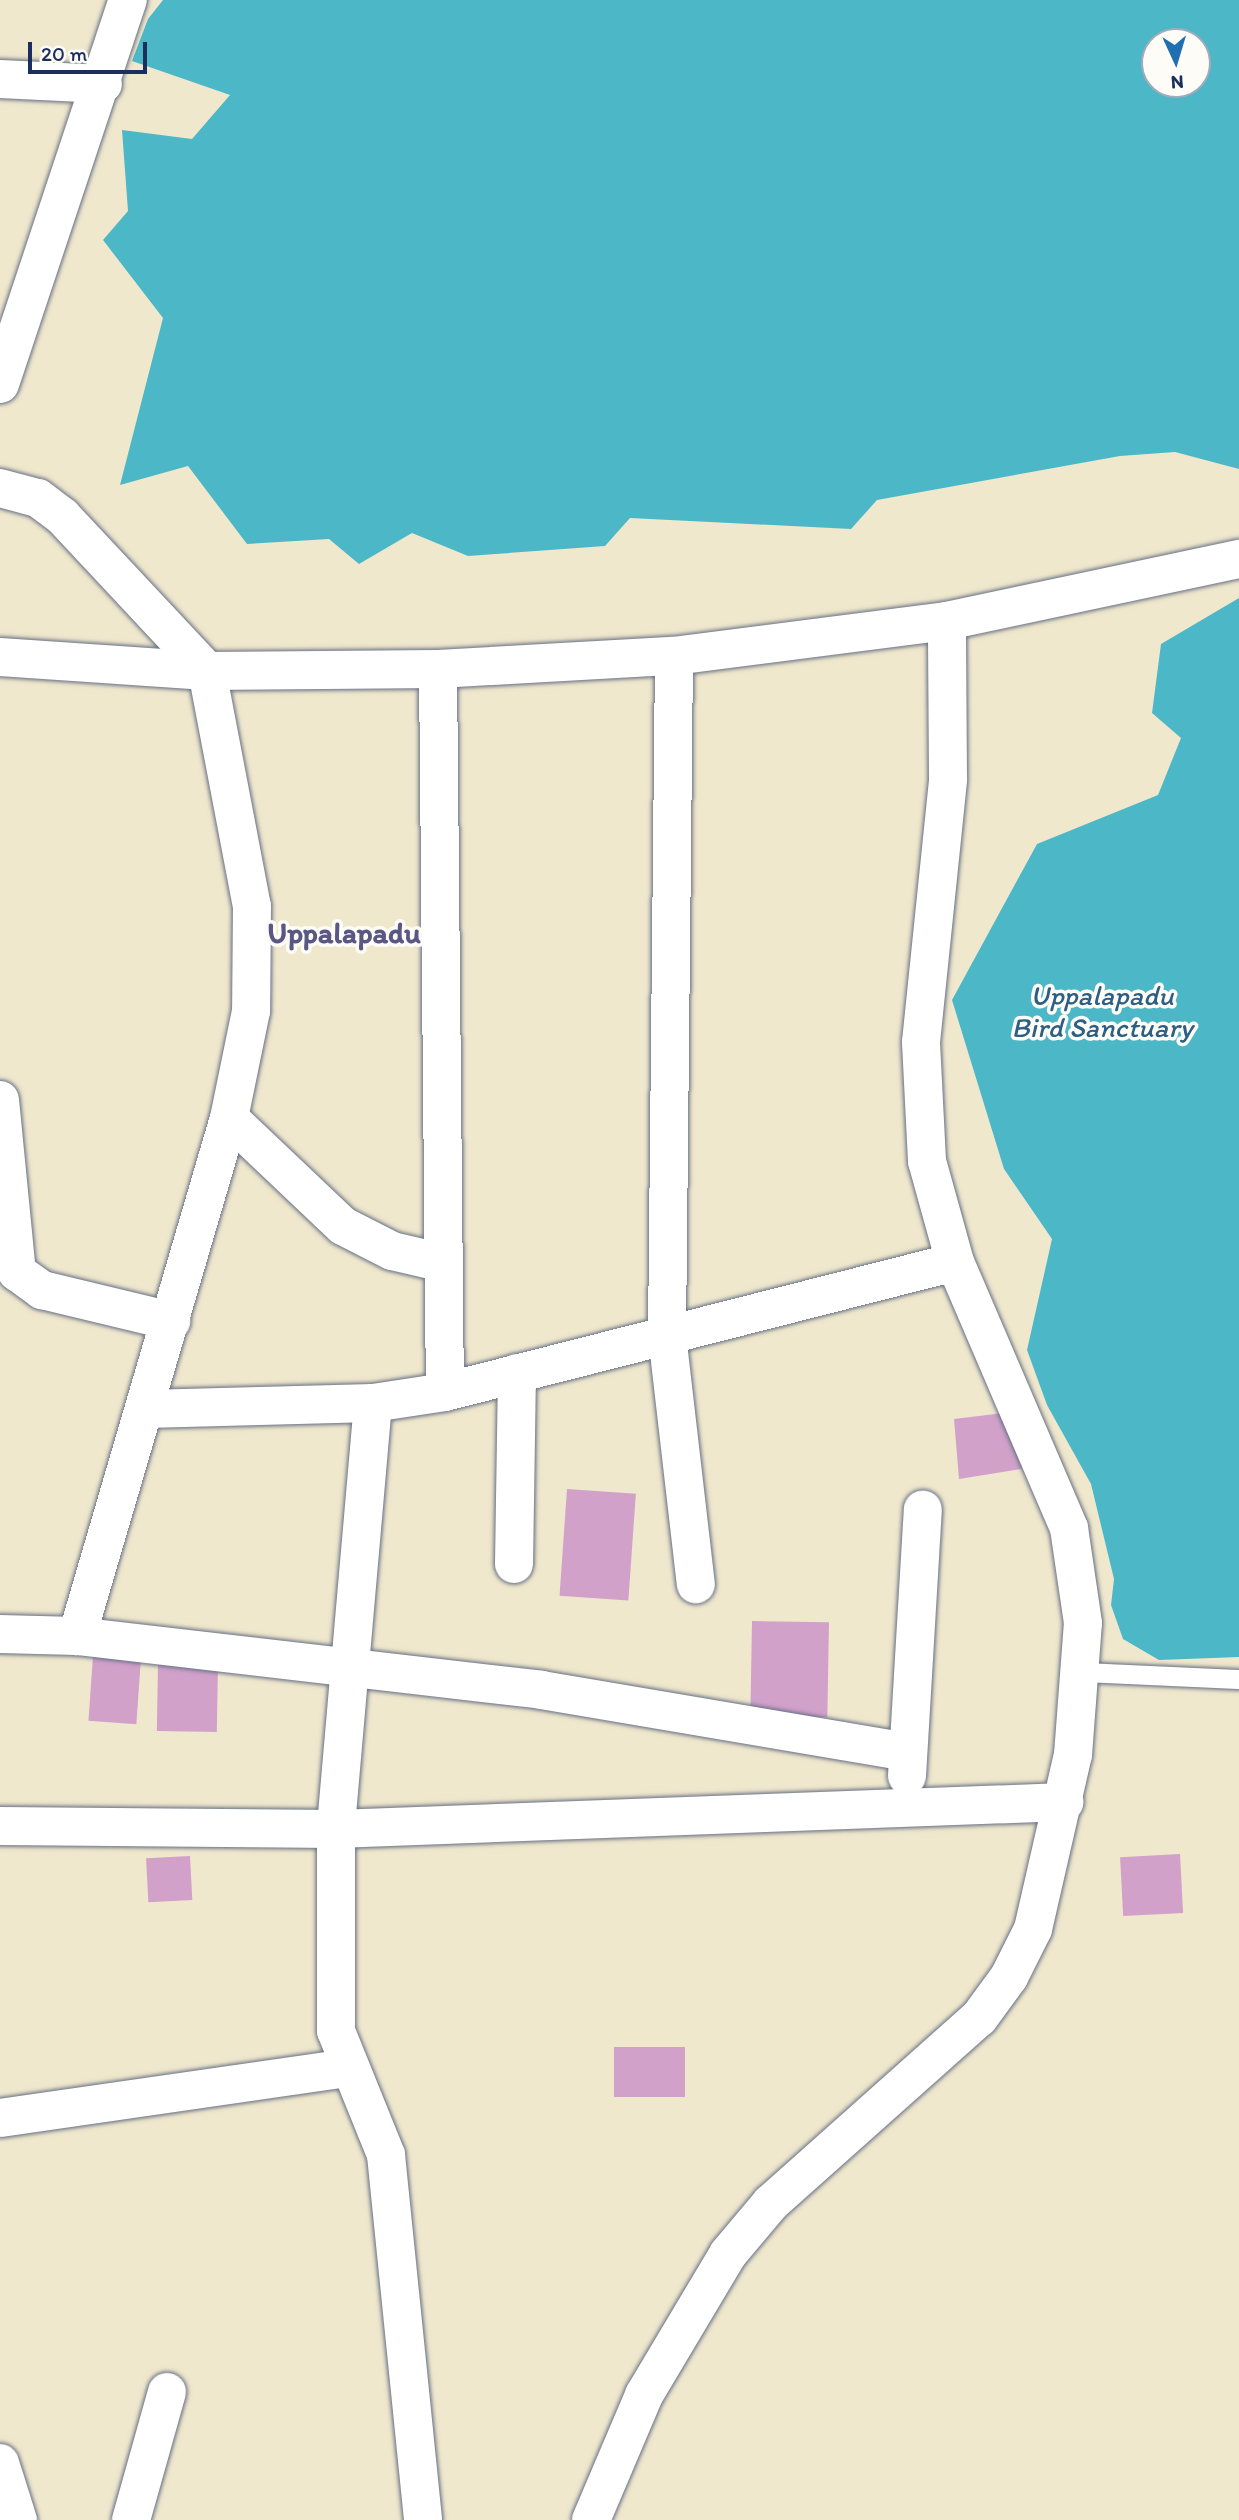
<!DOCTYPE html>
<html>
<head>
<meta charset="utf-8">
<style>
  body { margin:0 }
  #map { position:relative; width:1239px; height:2520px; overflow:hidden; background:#f0e8cd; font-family:Itim,sans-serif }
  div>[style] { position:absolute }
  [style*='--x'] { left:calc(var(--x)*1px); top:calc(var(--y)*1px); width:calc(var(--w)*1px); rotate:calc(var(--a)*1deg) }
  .water>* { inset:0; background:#4cb8c7 }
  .building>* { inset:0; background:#d1a1ca; transform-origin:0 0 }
  .roads { filter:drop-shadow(0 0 2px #667085) drop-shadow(0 0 2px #667085) }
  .service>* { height:19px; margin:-9.5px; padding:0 9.5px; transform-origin:9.5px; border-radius:9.5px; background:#fff }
  .minor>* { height:38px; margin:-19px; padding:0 19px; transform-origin:19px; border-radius:19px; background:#fff }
  .secondary>* { height:38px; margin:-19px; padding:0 19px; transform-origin:19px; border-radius:19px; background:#fff }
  span { translate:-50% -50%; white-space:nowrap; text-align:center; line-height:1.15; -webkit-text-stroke:7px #fdfcf7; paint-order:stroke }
  .water-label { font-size:28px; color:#2c5f83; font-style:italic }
  .quarter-label { font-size:30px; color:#5b5784; font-weight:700 }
  .north { position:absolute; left:1141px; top:28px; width:70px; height:70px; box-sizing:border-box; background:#fdfcf7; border:2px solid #a3aaba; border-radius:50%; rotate:176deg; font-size:19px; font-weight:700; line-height:28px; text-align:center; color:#1b2f5e }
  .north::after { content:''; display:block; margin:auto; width:24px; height:32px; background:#1f6fb2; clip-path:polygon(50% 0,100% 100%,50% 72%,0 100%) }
  .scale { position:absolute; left:28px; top:42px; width:119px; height:32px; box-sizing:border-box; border:4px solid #1b2f5e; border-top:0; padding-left:9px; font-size:21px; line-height:24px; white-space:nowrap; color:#1b2f5e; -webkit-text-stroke:5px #fdfcf7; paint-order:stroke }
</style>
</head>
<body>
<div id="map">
  <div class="water">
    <div style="clip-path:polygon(evenodd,163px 0,1239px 0,1239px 469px,1175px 452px,1120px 456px,877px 500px,851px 529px,630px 518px,605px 546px,468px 556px,412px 533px,359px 564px,329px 539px,247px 544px,188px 466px,120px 485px,163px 318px,103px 240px,128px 211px,122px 130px,192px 139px,230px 95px,132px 61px,148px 19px,163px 0,1197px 42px,1197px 84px,1155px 84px,1155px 42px,1197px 42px)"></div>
    <div style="clip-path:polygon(1239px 598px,1239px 1657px,1159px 1660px,1123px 1639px,1111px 1605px,1114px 1579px,1091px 1484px,1047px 1405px,1027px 1350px,1052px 1239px,1004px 1169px,952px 1000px,1037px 844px,1158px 795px,1181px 738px,1152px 713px,1161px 644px)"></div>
  </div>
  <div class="building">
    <div style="clip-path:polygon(1020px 1411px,1033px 1467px,959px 1479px,954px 1419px)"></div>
    <div style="left:567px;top:1489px;width:69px;height:107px;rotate:4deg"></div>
    <div style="left:752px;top:1621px;width:77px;height:95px;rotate:1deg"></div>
    <div style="left:93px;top:1656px;width:48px;height:65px;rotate:4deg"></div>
    <div style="left:158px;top:1664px;width:60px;height:67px;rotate:1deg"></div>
    <div style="left:1180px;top:1854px;width:59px;height:60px;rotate:87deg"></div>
    <div style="left:190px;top:1856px;width:44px;height:44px;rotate:87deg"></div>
    <div style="left:614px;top:2047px;width:71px;height:50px"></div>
  </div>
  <div class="roads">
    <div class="service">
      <div style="--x:1082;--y:1672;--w:157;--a:2.6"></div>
    </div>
    <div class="minor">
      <div style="--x:0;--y:79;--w:103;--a:2.8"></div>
      <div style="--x:0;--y:384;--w:405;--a:-71.6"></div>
      <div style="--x:0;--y:488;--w:39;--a:15"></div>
      <div style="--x:38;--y:498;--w:31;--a:37"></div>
      <div style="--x:63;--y:517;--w:211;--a:46.9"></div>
      <div style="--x:207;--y:671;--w:239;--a:79.2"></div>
      <div style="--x:252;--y:906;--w:105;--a:90.5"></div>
      <div style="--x:251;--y:1011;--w:109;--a:101.6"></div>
      <div style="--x:229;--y:1118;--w:540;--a:106.35"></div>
      <div style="--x:674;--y:656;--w:679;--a:90.59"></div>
      <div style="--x:667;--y:1335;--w:251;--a:83.4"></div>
      <div style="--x:0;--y:657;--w:207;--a:3.9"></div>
      <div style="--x:207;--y:671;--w:231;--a:-0.5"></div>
      <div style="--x:438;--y:669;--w:236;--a:-3.2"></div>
      <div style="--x:674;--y:656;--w:275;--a:-7.3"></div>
      <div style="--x:947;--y:621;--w:299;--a:-12"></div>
      <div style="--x:438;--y:669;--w:723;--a:89.45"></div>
      <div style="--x:0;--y:1100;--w:173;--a:84.4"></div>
      <div style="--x:17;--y:1272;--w:31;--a:36"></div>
      <div style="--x:42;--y:1290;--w:133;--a:13.5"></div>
      <div style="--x:229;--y:1118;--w:157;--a:43.5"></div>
      <div style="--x:343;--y:1226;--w:55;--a:27"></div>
      <div style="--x:392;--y:1251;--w:53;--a:13"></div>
      <div style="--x:373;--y:1403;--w:428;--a:95"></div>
      <div style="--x:336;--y:1829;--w:202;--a:90"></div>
      <div style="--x:336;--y:2031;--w:134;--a:68"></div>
      <div style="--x:386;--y:2155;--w:367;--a:84.2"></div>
      <div style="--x:146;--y:1409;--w:227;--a:-1.5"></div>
      <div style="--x:373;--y:1403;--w:73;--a:-8.7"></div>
      <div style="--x:445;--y:1392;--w:526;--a:-14.3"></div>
      <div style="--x:514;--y:1564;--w:191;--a:-89.1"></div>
      <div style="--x:0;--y:1634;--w:77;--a:1.5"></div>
      <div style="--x:77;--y:1636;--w:467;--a:6.6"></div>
      <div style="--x:541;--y:1690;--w:372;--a:9.6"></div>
      <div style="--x:907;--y:1776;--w:267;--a:-86.6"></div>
      <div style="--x:0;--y:1826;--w:336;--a:0.5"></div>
      <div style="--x:336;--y:1829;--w:729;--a:-2.12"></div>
      <div style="--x:0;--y:2118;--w:353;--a:-8.2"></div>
      <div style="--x:131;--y:2520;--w:133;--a:-74.3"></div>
      <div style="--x:591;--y:2520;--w:136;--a:-67"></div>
      <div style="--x:644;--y:2395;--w:164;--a:-59.2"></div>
      <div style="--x:728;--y:2254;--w:67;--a:-49.9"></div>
      <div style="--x:771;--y:2203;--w:278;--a:-41.7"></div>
      <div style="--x:979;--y:2018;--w:51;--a:-53.8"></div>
      <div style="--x:1009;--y:1977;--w:54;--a:-63.4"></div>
      <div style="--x:1033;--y:1929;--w:179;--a:-77.1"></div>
      <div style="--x:1073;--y:1755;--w:132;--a:-85.7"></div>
      <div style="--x:1083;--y:1623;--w:96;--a:-98.4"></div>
      <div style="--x:1069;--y:1528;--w:289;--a:-113.2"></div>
      <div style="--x:955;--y:1262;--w:105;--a:-105.5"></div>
      <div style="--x:927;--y:1161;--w:119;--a:-92.9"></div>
      <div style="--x:921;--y:1042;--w:264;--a:-84.1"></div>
      <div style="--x:948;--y:779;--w:158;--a:-90.4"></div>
    </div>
    <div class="secondary">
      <div style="--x:0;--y:2463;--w:60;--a:72.5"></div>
    </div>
  </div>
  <div class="water-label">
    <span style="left:1102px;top:1011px">Uppalapadu<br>Bird Sanctuary</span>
  </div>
  <div class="quarter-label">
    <span style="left:344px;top:933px">Uppalapadu</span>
  </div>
  <div class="north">N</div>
  <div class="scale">20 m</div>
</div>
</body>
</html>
